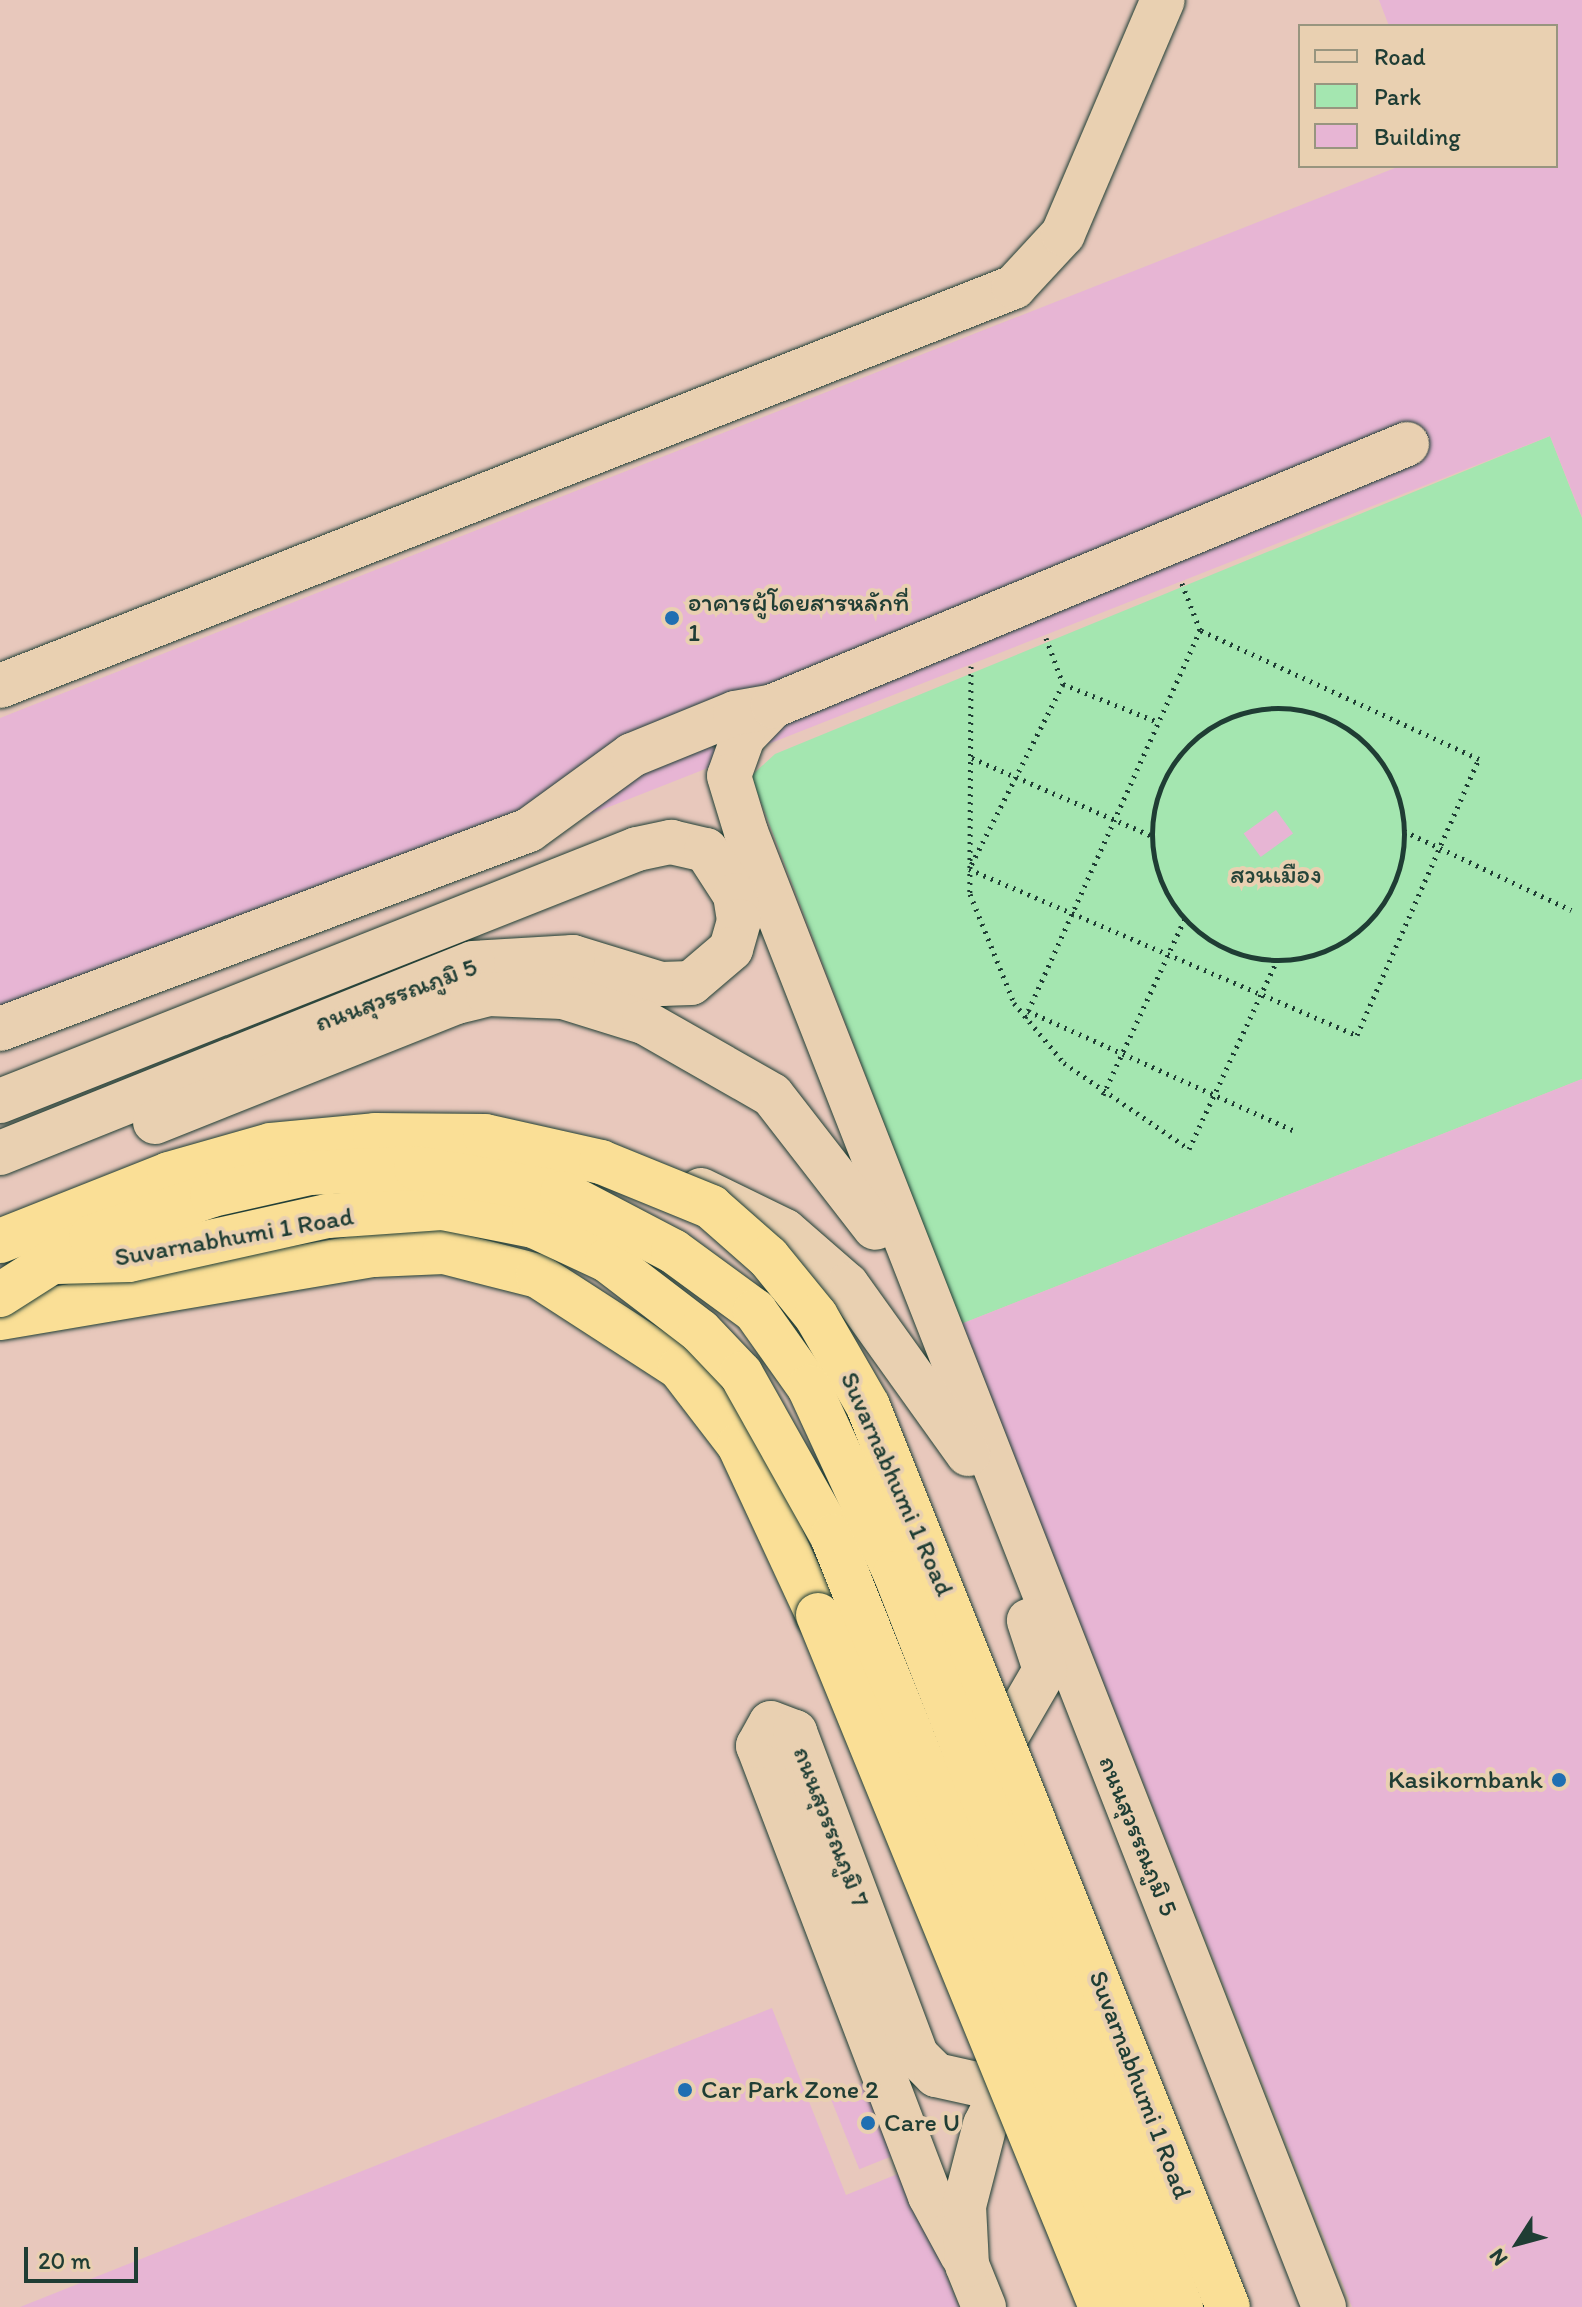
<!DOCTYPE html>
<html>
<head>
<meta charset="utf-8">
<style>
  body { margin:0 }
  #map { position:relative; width:1582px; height:2307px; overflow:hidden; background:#e9d0b1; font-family:Itim,"Playpen Sans Thai",sans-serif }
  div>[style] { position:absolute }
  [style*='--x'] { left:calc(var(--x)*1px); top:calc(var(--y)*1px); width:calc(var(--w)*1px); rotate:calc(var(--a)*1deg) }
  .built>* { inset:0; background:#e8c8bc }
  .green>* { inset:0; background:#a4e6b0 }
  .building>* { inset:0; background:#e7b5d4; transform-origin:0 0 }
  .path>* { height:5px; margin-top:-2.5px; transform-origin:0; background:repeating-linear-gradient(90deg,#1f3d34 0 2px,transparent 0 8px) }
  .path>.ring { margin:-2.5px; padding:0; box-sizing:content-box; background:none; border:5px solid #1f3d34; border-radius:50% }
  .roads { filter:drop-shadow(0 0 2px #1f3d34) drop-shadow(0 0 2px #1f3d34) }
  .minor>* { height:44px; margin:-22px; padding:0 22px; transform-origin:22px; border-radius:22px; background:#e9d0b1 }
  .highway>* { height:44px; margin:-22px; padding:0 22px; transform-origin:22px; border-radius:22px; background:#fadf96 }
  .bridges { filter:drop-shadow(0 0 2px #1f3d34) drop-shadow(0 0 2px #1f3d34) }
  .highway-bridge>* { height:44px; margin:-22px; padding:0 22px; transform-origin:22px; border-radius:22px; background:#fadf96 }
  .dots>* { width:22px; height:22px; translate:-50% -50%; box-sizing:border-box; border:4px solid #e9d0b1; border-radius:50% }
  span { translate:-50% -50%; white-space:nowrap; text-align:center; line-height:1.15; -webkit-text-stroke:8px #e9d0b1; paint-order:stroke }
  .poi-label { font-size:26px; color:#1f3d34 }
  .left { translate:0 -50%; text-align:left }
  .right { translate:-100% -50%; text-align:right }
  .park-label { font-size:26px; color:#26453a }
  .street-label { font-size:26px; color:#1f3d34 }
  .legend { position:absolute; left:1298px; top:24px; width:260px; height:144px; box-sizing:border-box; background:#e9d0b1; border:2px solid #98957f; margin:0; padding:10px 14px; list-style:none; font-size:24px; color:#1f3d34 }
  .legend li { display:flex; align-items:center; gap:16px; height:40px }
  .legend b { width:40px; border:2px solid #98957f }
  .north { position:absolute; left:1478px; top:2203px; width:80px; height:80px; -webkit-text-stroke:6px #e9d0b1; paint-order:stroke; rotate:234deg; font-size:22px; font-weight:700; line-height:32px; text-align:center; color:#1f3d34 }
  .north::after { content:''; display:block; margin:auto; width:28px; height:36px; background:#1f3d34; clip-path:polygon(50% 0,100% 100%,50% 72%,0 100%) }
  .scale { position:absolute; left:24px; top:2247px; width:114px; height:36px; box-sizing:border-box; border:4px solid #1f3d34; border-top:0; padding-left:10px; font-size:24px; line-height:28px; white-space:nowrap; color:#1f3d34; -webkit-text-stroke:6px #e9d0b1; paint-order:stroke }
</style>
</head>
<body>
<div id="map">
  <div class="built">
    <div style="clip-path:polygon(evenodd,0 0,1582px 0,1582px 2307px,0 2307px,0 0,1300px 26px,1556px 26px,1556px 166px,1300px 166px,1300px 26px)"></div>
  </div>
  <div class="green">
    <div style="clip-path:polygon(1550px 436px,1582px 518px,1582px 1079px,961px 1324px,751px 776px,775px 754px)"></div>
  </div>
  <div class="building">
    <div style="clip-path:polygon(1379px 0,1582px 0,1582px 517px,1550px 436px,0 1047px,0 718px,1400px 166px,1556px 166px,1556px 26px,1389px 26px)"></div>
    <div style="left:1276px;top:810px;width:29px;height:40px;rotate:54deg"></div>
    <div style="clip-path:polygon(1582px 1079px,1582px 2307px,1352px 2307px,961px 1324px)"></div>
    <div style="clip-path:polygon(772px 2008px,846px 2195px,905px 2171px,959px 2307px,20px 2307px)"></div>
    <div style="left:877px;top:2077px;width:79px;height:51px;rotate:68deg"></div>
  </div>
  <div class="path">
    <div style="--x:1046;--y:638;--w:49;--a:69.7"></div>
    <div style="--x:1063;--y:684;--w:102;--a:21.8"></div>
    <div style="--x:971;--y:666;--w:228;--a:90.3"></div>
    <div style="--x:970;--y:894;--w:118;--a:68"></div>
    <div style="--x:1014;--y:1003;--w:78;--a:50.2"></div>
    <div style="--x:1064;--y:1063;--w:152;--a:34.5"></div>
    <div style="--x:1189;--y:1149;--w:208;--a:-65"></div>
    <div style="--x:1063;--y:684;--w:208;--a:116.9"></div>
    <div style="--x:969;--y:869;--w:422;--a:23.2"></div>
    <div style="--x:1357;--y:1035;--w:302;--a:-66.2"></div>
    <div style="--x:1479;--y:759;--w:307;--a:-155.2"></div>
    <div class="ring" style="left:1152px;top:708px;width:247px;height:247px"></div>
    <div style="--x:972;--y:758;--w:196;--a:23.4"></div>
    <div style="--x:1404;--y:831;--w:185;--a:25.3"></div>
    <div style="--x:1028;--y:1011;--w:293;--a:24.2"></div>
    <div style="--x:1025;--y:1018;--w:426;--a:-65.7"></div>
    <div style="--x:1200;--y:630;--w:53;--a:-111.2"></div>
    <div style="--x:1103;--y:1095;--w:195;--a:-65.1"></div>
  </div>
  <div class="roads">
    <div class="minor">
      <div style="--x:0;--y:686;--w:1090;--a:-21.48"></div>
      <div style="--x:1014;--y:287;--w:72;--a:-47.2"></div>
      <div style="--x:1063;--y:234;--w:254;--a:-66.9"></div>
      <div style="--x:773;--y:706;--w:43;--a:134.1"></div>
      <div style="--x:743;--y:737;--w:41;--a:109.7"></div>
      <div style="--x:729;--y:776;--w:59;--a:73.1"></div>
      <div style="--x:746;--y:832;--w:1584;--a:68.6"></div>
      <div style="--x:0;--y:1029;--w:565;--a:-20.62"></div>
      <div style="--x:529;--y:830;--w:127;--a:-36.1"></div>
      <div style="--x:632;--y:755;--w:111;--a:-22.2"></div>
      <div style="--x:735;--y:713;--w:39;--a:-10"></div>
      <div style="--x:773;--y:706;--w:686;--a:-22.45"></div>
      <div style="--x:0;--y:1101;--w:685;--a:-21.58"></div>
      <div style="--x:637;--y:849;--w:35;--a:-12"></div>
      <div style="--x:671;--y:842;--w:36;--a:13"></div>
      <div style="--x:706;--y:850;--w:54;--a:57.2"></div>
      <div style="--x:735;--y:895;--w:26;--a:81"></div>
      <div style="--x:739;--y:921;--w:29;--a:106"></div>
      <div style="--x:731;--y:949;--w:52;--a:139.6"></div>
      <div style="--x:691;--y:983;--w:30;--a:178"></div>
      <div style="--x:661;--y:984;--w:92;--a:-162.9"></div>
      <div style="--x:573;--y:957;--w:100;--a:176.6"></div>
      <div style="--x:473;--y:963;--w:510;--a:158.12"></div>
      <div style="--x:155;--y:1122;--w:325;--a:-21.7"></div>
      <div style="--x:457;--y:1002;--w:32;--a:-14"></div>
      <div style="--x:488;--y:994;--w:75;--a:2.3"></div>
      <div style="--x:563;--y:997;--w:85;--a:17.2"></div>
      <div style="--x:644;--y:1022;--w:147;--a:29.7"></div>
      <div style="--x:772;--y:1095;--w:168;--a:52.2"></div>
      <div style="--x:701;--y:1190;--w:93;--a:26"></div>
      <div style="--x:785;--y:1231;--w:82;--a:41.1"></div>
      <div style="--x:847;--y:1285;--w:208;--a:54.4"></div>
      <div style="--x:987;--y:1770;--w:116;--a:-59.9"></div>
      <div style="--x:1045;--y:1670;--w:52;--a:-108.1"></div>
      <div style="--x:962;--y:2255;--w:67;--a:-118.5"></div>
      <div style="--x:930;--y:2196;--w:482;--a:-110.9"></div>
      <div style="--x:758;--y:1746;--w:26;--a:-61"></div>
      <div style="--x:771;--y:1723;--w:26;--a:21"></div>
      <div style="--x:795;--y:1732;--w:346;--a:69.4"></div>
      <div style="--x:917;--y:2056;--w:27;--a:45"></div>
      <div style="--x:936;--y:2075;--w:69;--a:12.6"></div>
      <div style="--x:984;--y:2307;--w:45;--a:-112"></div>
      <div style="--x:967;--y:2265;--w:59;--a:-92.9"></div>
      <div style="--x:964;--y:2206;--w:84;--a:-75.5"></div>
      <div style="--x:985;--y:2125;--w:51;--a:-63.4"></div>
      <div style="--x:1008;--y:2079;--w:30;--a:-92"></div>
    </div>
    <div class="highway">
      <div style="--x:0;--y:1318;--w:379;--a:-9.6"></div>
      <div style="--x:374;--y:1255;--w:70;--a:-2.5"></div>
      <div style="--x:444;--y:1252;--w:97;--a:14.3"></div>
      <div style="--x:538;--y:1276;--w:169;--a:32.9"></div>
      <div style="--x:680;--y:1368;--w:97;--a:52.5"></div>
      <div style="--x:739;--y:1445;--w:187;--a:65.1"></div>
    </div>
  </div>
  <div class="bridges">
    <div class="highway-bridge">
      <div style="--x:0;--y:1241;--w:182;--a:-21.6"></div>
      <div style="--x:169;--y:1174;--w:106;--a:-15.9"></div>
      <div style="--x:271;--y:1145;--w:104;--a:-5.5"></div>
      <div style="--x:375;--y:1135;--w:110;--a:0.5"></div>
      <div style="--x:485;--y:1136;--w:119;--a:12.6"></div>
      <div style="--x:601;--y:1162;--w:119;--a:22.2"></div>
      <div style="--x:711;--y:1207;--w:76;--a:41.3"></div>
      <div style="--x:768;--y:1257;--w:76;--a:50.9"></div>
      <div style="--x:816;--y:1316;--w:104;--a:60"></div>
      <div style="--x:868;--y:1406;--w:970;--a:68.22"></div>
      <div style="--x:57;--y:1262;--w:72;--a:-1.6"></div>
      <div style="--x:129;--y:1260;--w:204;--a:-12.5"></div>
      <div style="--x:328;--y:1216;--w:114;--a:-4"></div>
      <div style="--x:442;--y:1208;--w:94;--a:11.1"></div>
      <div style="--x:534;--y:1226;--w:81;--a:25"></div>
      <div style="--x:607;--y:1260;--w:117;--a:37.4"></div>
      <div style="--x:700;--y:1331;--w:59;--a:46.4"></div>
      <div style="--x:741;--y:1374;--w:186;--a:60.7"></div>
      <div style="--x:832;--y:1536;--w:830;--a:68.29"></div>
      <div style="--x:0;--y:1295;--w:108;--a:-32.5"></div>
      <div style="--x:91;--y:1237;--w:128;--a:-19.1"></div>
      <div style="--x:212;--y:1195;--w:100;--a:-12.7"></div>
      <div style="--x:310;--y:1173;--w:106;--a:-2.7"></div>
      <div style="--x:416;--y:1168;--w:148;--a:9.7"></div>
      <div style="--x:562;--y:1193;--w:125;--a:27.6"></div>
      <div style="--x:673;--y:1251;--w:102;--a:36.2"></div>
      <div style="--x:755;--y:1311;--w:93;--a:54.6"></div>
      <div style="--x:809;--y:1387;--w:205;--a:65.2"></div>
      <div style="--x:895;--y:1573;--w:788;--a:68.71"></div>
      <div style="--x:818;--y:1615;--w:748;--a:67.76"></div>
    </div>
  </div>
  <div class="dots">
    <div style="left:672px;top:618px;background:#1f6fb2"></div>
    <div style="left:1559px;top:1780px;background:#1f6fb2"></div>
    <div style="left:685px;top:2090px;background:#1f6fb2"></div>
    <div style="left:868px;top:2123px;background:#1f6fb2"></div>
  </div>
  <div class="poi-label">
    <span class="left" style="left:688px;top:618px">อาคารผู้โดยสารหลักที่<br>1</span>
    <span class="right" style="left:1543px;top:1780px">Kasikornbank</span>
    <span class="left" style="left:701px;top:2090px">Car Park Zone 2</span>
    <span class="left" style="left:884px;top:2123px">Care U</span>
  </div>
  <div class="park-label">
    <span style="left:1276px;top:875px">สวนเมือง</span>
  </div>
  <div class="street-label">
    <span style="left:396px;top:995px;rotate:-20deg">ถนนสุวรรณภูมิ 5</span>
    <span style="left:234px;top:1237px;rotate:-10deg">Suvarnabhumi 1 Road</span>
    <span style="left:897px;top:1484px;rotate:66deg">Suvarnabhumi 1 Road</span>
    <span style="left:831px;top:1827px;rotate:69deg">ถนนสุวรรณภูมิ 7</span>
    <span style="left:1138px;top:1836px;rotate:68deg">ถนนสุวรรณภูมิ 5</span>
    <span style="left:1140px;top:2085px;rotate:69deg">Suvarnabhumi 1 Road</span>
  </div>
  <ul class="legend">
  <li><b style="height:10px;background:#e9d0b1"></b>Road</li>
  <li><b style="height:22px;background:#a4e6b0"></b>Park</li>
  <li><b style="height:22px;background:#e7b5d4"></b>Building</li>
  </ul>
  <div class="north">N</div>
  <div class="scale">20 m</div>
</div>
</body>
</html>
